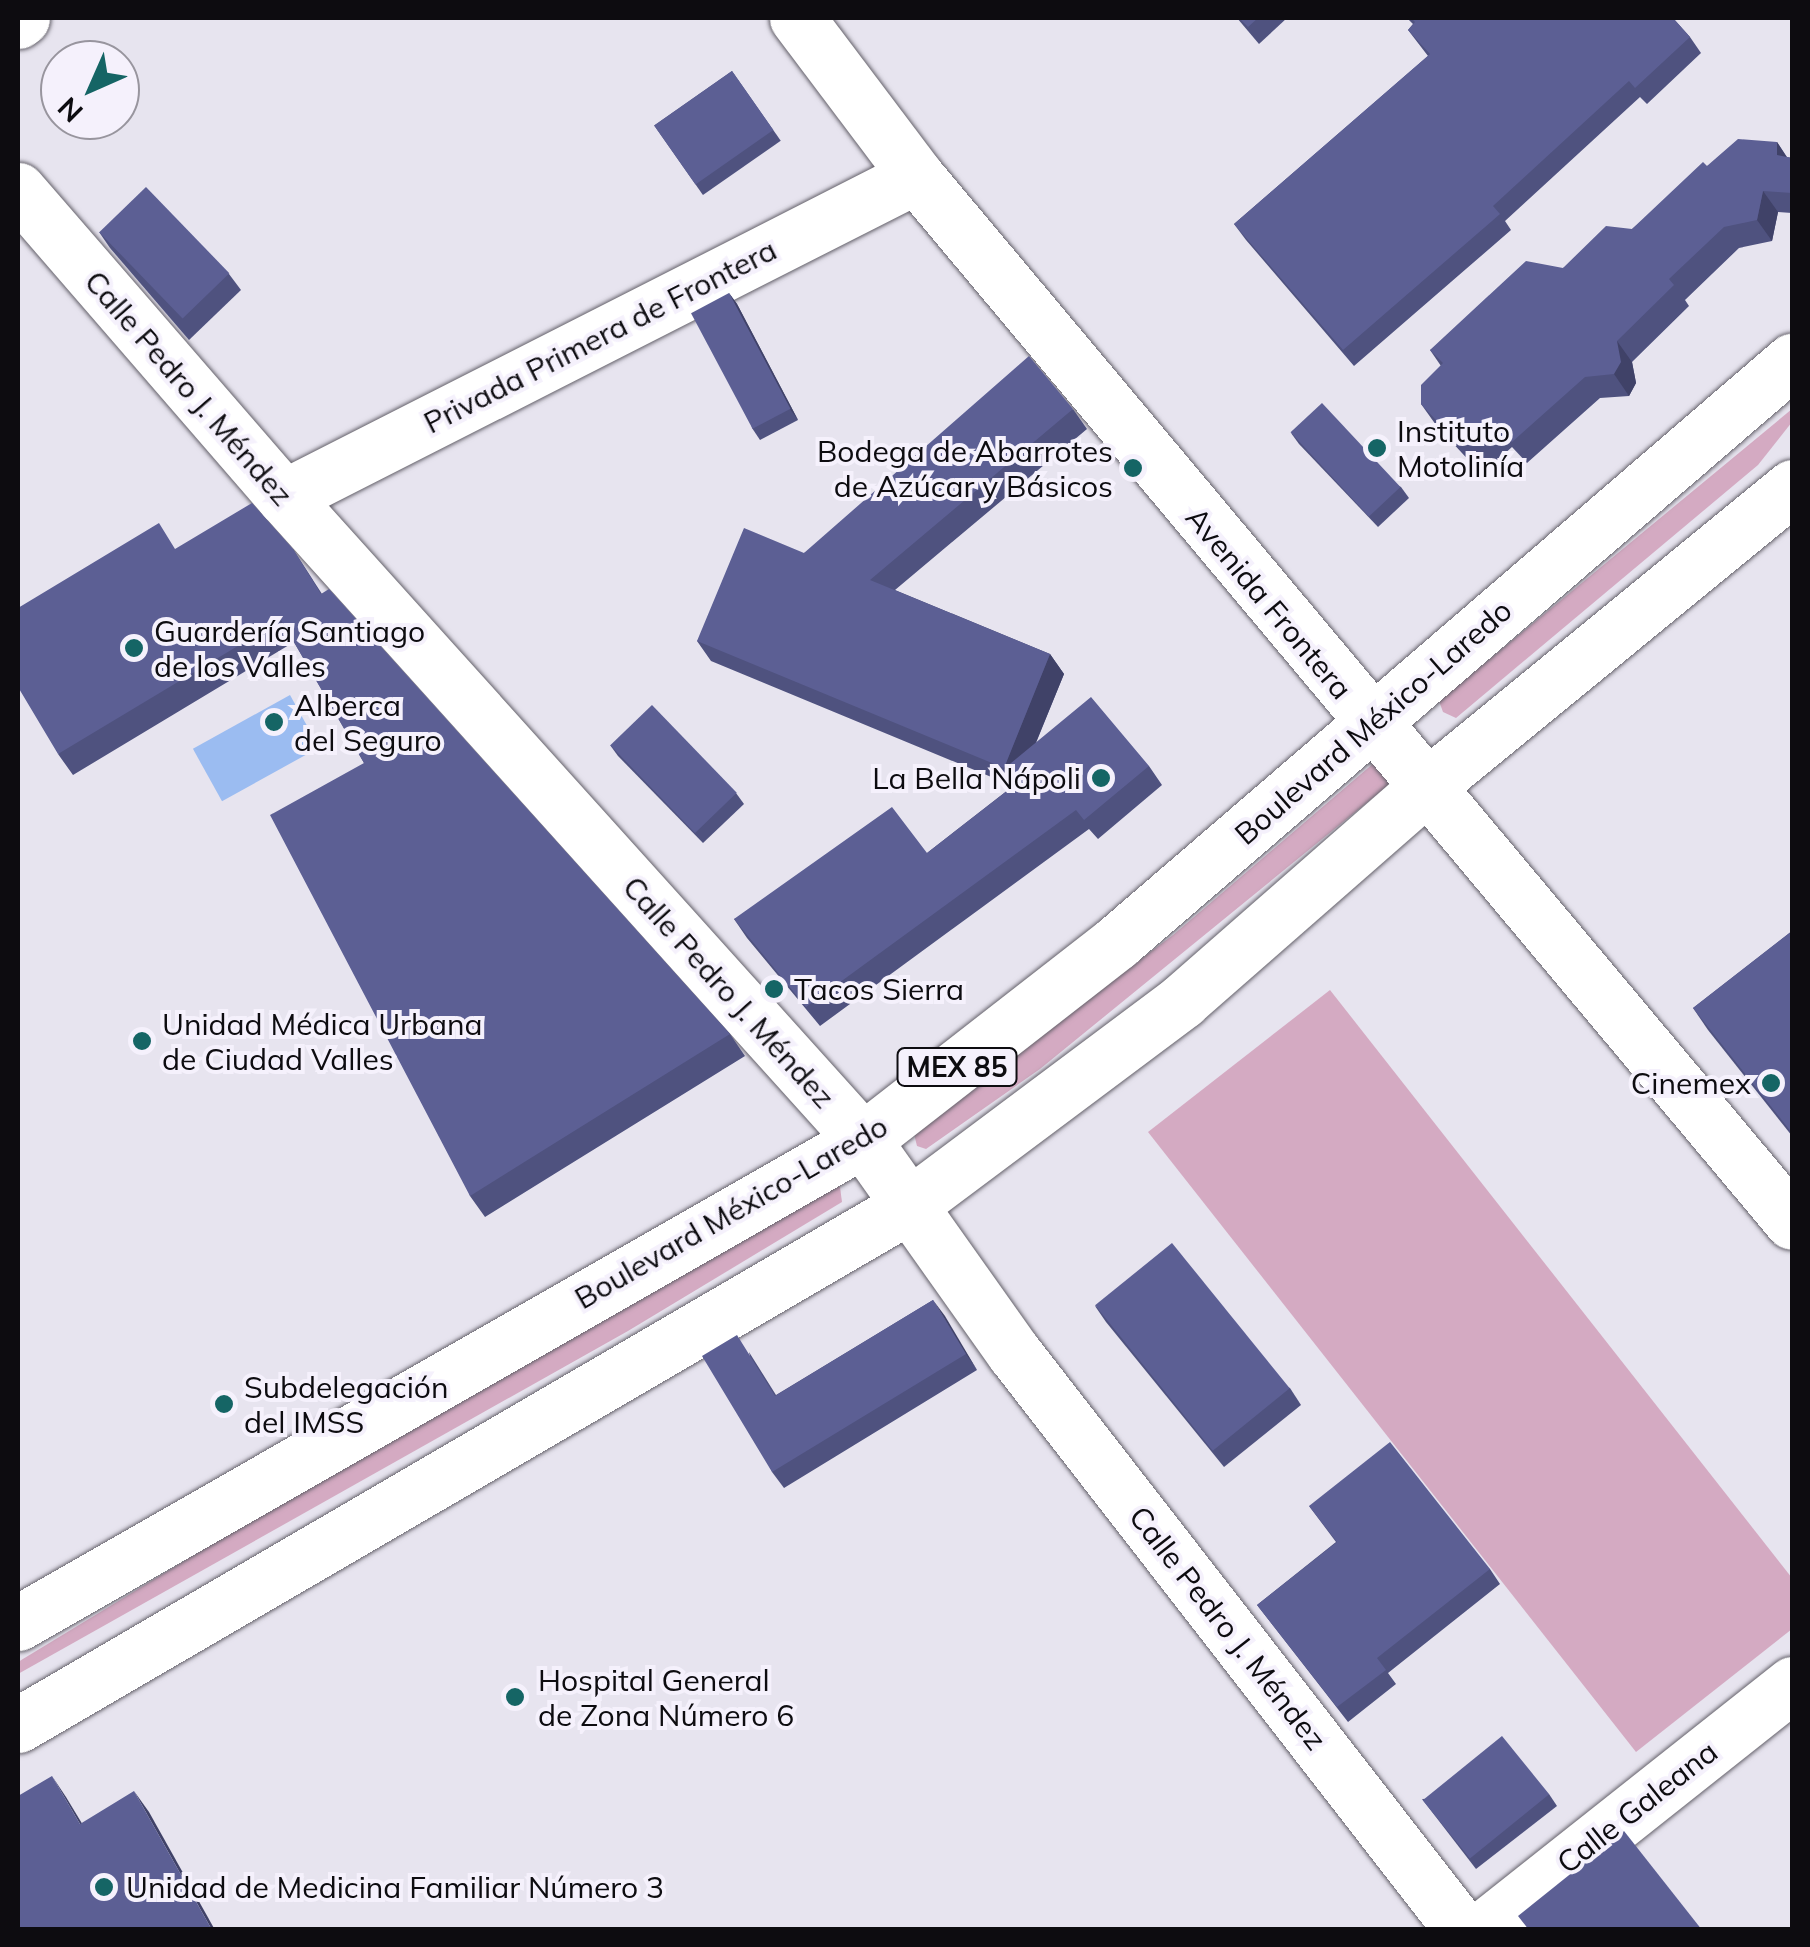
<!DOCTYPE html>
<html>
<head>
<meta charset="utf-8">
<style>
  body { margin:0 }
  #map { position:relative; width:1810px; height:1947px; overflow:hidden; background:#e7e4ef; font-family:Mulish,sans-serif }
  div>[style] { position:absolute }
  [style*='--x'] { left:calc(var(--x)*1px); top:calc(var(--y)*1px); width:calc(var(--w)*1px); rotate:calc(var(--a)*1deg) }
  .green>* { inset:0; background:#d4aac2 }
  .water>* { inset:0; background:#9bbcf1; transform-origin:0 0 }
  .roads { filter:drop-shadow(0 0 2px #636069) drop-shadow(0 0 2px #636069) }
  .minor>* { height:55px; margin:-27.5px; padding:0 27.5px; transform-origin:27.5px; border-radius:27.5px; background:#fff }
  .major>* { height:55px; margin:-27.5px; padding:0 27.5px; transform-origin:27.5px; border-radius:27.5px; background:#fff }
  .wall>* { inset:0; background:#4f527f; transform-origin:0 0 }
  .shaded-wall>* { inset:0; background:#404268 }
  .building>* { inset:0; background:#5c5f94; transform-origin:0 0 }
  .dots>* { width:28px; height:28px; translate:-50% -50%; box-sizing:border-box; border:5px solid #f5f1fc; border-radius:50% }
  span { translate:-50% -50%; white-space:nowrap; text-align:center; line-height:1.15; -webkit-text-stroke:8px #f5f1fc; paint-order:stroke }
  .shield-label span { padding:2px 8px; background:#f5f1fc; border:2px solid; border-radius:8px; -webkit-text-stroke-width:0 }
  .shield-label { font-size:28px; color:#0d0c10; font-weight:700 }
  .street-label { font-size:30px; color:#0d0c10 }
  .poi-label { font-size:30px; color:#0d0c10 }
  .left { translate:0 -50%; text-align:left }
  .right { translate:-100% -50%; text-align:right }
  .frame { position:absolute; inset:0; border:20px solid #0d0c10; pointer-events:none }
  .north { position:absolute; left:40px; top:40px; width:100px; height:100px; box-sizing:border-box; background:#f5f1fc; border:2px solid #98959e; border-radius:50%; rotate:225deg; font-size:28px; font-weight:700; line-height:40px; text-align:center; color:#0d0c10 }
  .north::after { content:''; display:block; margin:auto; width:35px; height:45px; background:#156565; clip-path:polygon(50% 0,100% 100%,50% 72%,0 100%) }
</style>
</head>
<body>
<div id="map">
  <div class="green">
    <div style="clip-path:polygon(1792px 409px,1792px 422px,1758px 465px,1456px 718px,1443px 712px,1439px 701px)"></div>
    <div style="clip-path:polygon(1375px 762px,1391px 783px,1040px 1069px,926px 1149px,917px 1146px,913px 1130px,1173px 935px)"></div>
    <div style="clip-path:polygon(1330px 990px,1792px 1578px,1792px 1629px,1636px 1752px,1148px 1132px)"></div>
    <div style="clip-path:polygon(831px 1184px,840px 1187px,842px 1202px,628px 1331px,18px 1674px,18px 1662px,255px 1518px)"></div>
  </div>
  <div class="water">
    <div style="left:290px;top:695px;width:60px;height:111px;rotate:61deg"></div>
  </div>
  <div class="roads">
    <div class="minor">
      <div style="--x:797;--y:18;--w:198;--a:53"></div>
      <div style="--x:916;--y:176;--w:1364;--a:50.05"></div>
      <div style="--x:18;--y:21;--w:5;--a:-37"></div>
      <div style="--x:18;--y:190;--w:406;--a:49.1"></div>
      <div style="--x:284;--y:497;--w:865;--a:48"></div>
      <div style="--x:863;--y:1140;--w:261;--a:54.7"></div>
      <div style="--x:1014;--y:1353;--w:731;--a:52.17"></div>
      <div style="--x:284;--y:497;--w:709;--a:-26.93"></div>
      <div style="--x:1482;--y:1930;--w:396;--a:-38.4"></div>
    </div>
    <div class="major">
      <div style="--x:18;--y:1623;--w:973;--a:-29.75"></div>
      <div style="--x:863;--y:1140;--w:322;--a:-37.9"></div>
      <div style="--x:1117;--y:942;--w:891;--a:-40.72"></div>
      <div style="--x:18;--y:1725;--w:1029;--a:-30.23"></div>
      <div style="--x:907;--y:1207;--w:344;--a:-36.8"></div>
      <div style="--x:1182;--y:1001;--w:331;--a:-41.2"></div>
      <div style="--x:1431;--y:783;--w:467;--a:-39.3"></div>
    </div>
  </div>
  <div class="wall">
    <div style="clip-path:polygon(1237px 18px,1287px 18px,1259px 44px)"></div>
    <div style="clip-path:polygon(1407px 18px,1673px 18px,1690px 37px,1701px 53px,1647px 104px,1640px 97px,1505px 221px,1511px 230px,1354px 366px,1246px 240px,1234px 224px,1428px 56px,1408px 30px,1413px 24px)"></div>
    <div style="left:732px;top:71px;width:85px;height:95px;rotate:55deg"></div>
    <div style="clip-path:polygon(1777px 142px,1787px 157px,1792px 158px,1792px 213px,1778px 212px,1772px 241px,1739px 248px,1685px 300px,1689px 306px,1632px 362px,1636px 383px,1629px 396px,1600px 398px,1527px 463px,1512px 447px,1491px 466px,1474px 466px,1436px 425px,1421px 404px,1441px 366px,1430px 350px,1563px 268px,1632px 229px,1707px 166px)"></div>
    <div style="clip-path:polygon(99px 232px,229px 274px,241px 290px,189px 340px,110px 248px)"></div>
    <div style="clip-path:polygon(729px 293px,737px 304px,798px 420px,760px 440px,752px 428px)"></div>
    <div style="clip-path:polygon(1073px 409px,1087px 429px,895px 590px,1050px 654px,1064px 674px,1036px 743px,1149px 766px,1162px 785px,1098px 839px,1089px 829px,820px 1026px,747px 938px,734px 919px,927px 853px,1013px 786px,711px 661px,697px 641px,804px 553px)"></div>
    <div style="clip-path:polygon(1291px 433px,1401px 487px,1409px 498px,1378px 527px,1299px 444px)"></div>
    <div style="clip-path:polygon(177px 549px,293px 549px,322px 594px,730px 1034px,745px 1056px,485px 1217px,470px 1196px,364px 763px,294px 642px,73px 775px,58px 754px)"></div>
    <div style="clip-path:polygon(610px 745px,736px 793px,744px 804px,703px 843px,618px 756px)"></div>
    <div style="clip-path:polygon(1792px 931px,1792px 1136px,1708px 1030px,1693px 1008px)"></div>
    <div style="clip-path:polygon(933px 1300px,977px 1370px,784px 1488px,772px 1472px,749px 1352px,776px 1395px)"></div>
    <div style="clip-path:polygon(1095px 1306px,1290px 1388px,1301px 1405px,1224px 1467px,1106px 1322px)"></div>
    <div style="clip-path:polygon(1309px 1506px,1490px 1569px,1500px 1584px,1388px 1673px,1396px 1684px,1348px 1722px,1257px 1605px,1336px 1542px)"></div>
    <div style="clip-path:polygon(1549px 1794px,1557px 1806px,1476px 1869px,1422px 1799px)"></div>
  </div>
  <div class="shaded-wall">
    <div style="clip-path:polygon(1777px 142px,1791px 164px,1777px 155px)"></div>
    <div style="clip-path:polygon(1763px 191px,1778px 212px,1772px 241px,1757px 220px)"></div>
    <div style="clip-path:polygon(729px 293px,737px 304px,798px 420px,790px 409px)"></div>
    <div style="clip-path:polygon(1617px 341px,1632px 362px,1636px 383px,1629px 396px,1614px 374px)"></div>
    <div style="clip-path:polygon(1050px 654px,1064px 674px,1022px 776px,1005px 768px,1018px 787px,1004px 768px)"></div>
    <div style="clip-path:polygon(933px 1300px,945px 1316px,977px 1370px,966px 1354px)"></div>
    <div style="clip-path:polygon(52px 1776px,66px 1797px,95px 1845px,80px 1824px)"></div>
    <div style="clip-path:polygon(134px 1791px,149px 1812px,215px 1930px,212px 1930px)"></div>
  </div>
  <div class="building">
    <div style="clip-path:polygon(1239px 18px,1258px 18px,1248px 27px)"></div>
    <div style="clip-path:polygon(1411px 18px,1673px 18px,1690px 37px,1635px 88px,1629px 81px,1493px 206px,1500px 214px,1343px 350px,1234px 224px,1430px 54px,1408px 30px,1415px 22px)"></div>
    <div style="left:732px;top:71px;width:72px;height:95px;rotate:55deg"></div>
    <div style="clip-path:polygon(1738px 139px,1777px 142px,1777px 155px,1792px 158px,1792px 193px,1763px 191px,1757px 220px,1724px 227px,1669px 279px,1674px 285px,1617px 341px,1621px 362px,1614px 374px,1585px 377px,1512px 442px,1497px 426px,1476px 445px,1459px 445px,1421px 404px,1421px 385px,1443px 363px,1430px 350px,1526px 261px,1563px 268px,1606px 226px,1632px 229px,1703px 162px,1707px 166px)"></div>
    <div style="left:146px;top:187px;width:120px;height:65px;rotate:46deg"></div>
    <div style="left:729px;top:293px;width:131px;height:43px;rotate:62deg"></div>
    <div style="clip-path:polygon(1029px 356px,1073px 409px,870px 580px,1050px 654px,1004px 768px,697px 641px,744px 528px,804px 553px)"></div>
    <div style="left:1322px;top:403px;width:115px;height:43px;rotate:47deg"></div>
    <div style="clip-path:polygon(252px 503px,293px 549px,321px 594px,329px 589px,730px 1034px,470px 1196px,270px 815px,364px 763px,281px 620px,58px 754px,18px 687px,18px 608px,159px 523px,175px 549px)"></div>
    <div style="clip-path:polygon(1091px 697px,1149px 766px,1084px 820px,1076px 810px,806px 1007px,734px 919px,892px 807px,927px 853px,1025px 777px,1005px 768px)"></div>
    <div style="left:652px;top:705px;width:122px;height:58px;rotate:46deg"></div>
    <div style="clip-path:polygon(1792px 931px,1792px 1133px,1693px 1008px)"></div>
    <div style="left:1172px;top:1243px;width:187px;height:99px;rotate:51deg"></div>
    <div style="clip-path:polygon(933px 1300px,966px 1354px,772px 1472px,702px 1356px,737px 1335px,775px 1396px)"></div>
    <div style="clip-path:polygon(1390px 1442px,1490px 1569px,1377px 1658px,1386px 1670px,1337px 1707px,1257px 1605px,1337px 1542px,1309px 1506px)"></div>
    <div style="left:1502px;top:1736px;width:75px;height:102px;rotate:51deg"></div>
    <div style="clip-path:polygon(52px 1776px,80px 1824px,134px 1791px,212px 1930px,18px 1930px,18px 1796px)"></div>
    <div style="clip-path:polygon(1624px 1831px,1702px 1930px,1529px 1930px,1518px 1916px)"></div>
  </div>
  <div class="dots">
    <div style="left:1377px;top:448px;background:#156565"></div>
    <div style="left:1133px;top:468px;background:#156565"></div>
    <div style="left:134px;top:648px;background:#156565"></div>
    <div style="left:274px;top:722px;background:#156565"></div>
    <div style="left:1101px;top:778px;background:#156565"></div>
    <div style="left:774px;top:989px;background:#156565"></div>
    <div style="left:142px;top:1041px;background:#156565"></div>
    <div style="left:1771px;top:1083px;background:#156565"></div>
    <div style="left:224px;top:1404px;background:#156565"></div>
    <div style="left:515px;top:1697px;background:#156565"></div>
    <div style="left:104px;top:1887px;background:#156565"></div>
  </div>
  <div class="shield-label">
    <span style="left:957px;top:1067px">MEX 85</span>
  </div>
  <div class="street-label">
    <span style="left:600px;top:336px;rotate:-27deg">Privada Primera de Frontera</span>
    <span style="left:189px;top:388px;rotate:49deg">Calle Pedro J. Méndez</span>
    <span style="left:1269px;top:603px;rotate:50deg">Avenida Frontera</span>
    <span style="left:1373px;top:722px;rotate:-41deg">Boulevard México-Laredo</span>
    <span style="left:729px;top:992px;rotate:48deg">Calle Pedro J. Méndez</span>
    <span style="left:731px;top:1212px;rotate:-30deg">Boulevard México-Laredo</span>
    <span style="left:1228px;top:1628px;rotate:52deg">Calle Pedro J. Méndez</span>
    <span style="left:1637px;top:1807px;rotate:-38deg">Calle Galeana</span>
  </div>
  <div class="poi-label">
    <span class="left" style="left:1397px;top:448px">Instituto<br>Motolinía</span>
    <span class="right" style="left:1113px;top:468px">Bodega de Abarrotes<br>de Azúcar y Básicos</span>
    <span class="left" style="left:154px;top:648px">Guardería Santiago<br>de los Valles</span>
    <span class="left" style="left:294px;top:722px">Alberca<br>del Seguro</span>
    <span class="right" style="left:1081px;top:778px">La Bella Nápoli</span>
    <span class="left" style="left:794px;top:989px">Tacos Sierra</span>
    <span class="left" style="left:162px;top:1041px">Unidad Médica Urbana<br>de Ciudad Valles</span>
    <span class="right" style="left:1751px;top:1083px">Cinemex</span>
    <span class="left" style="left:244px;top:1404px">Subdelegación<br>del IMSS</span>
    <span class="left" style="left:538px;top:1697px">Hospital General<br>de Zona Número 6</span>
    <span class="left" style="left:126px;top:1887px">Unidad de Medicina Familiar Número 3</span>
  </div>
  <div class="frame"></div>
  <div class="north">N</div>
</div>
</body>
</html>
